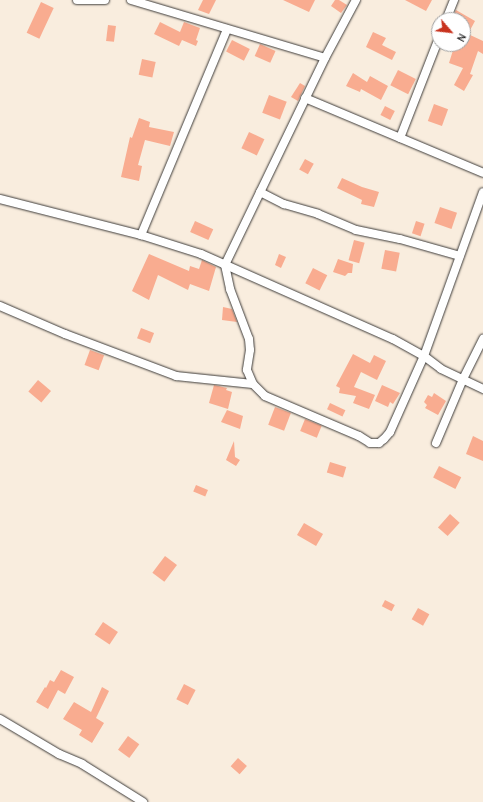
<!DOCTYPE html>
<html>
<head>
<meta charset="utf-8">
<style>
  body { margin:0 }
  #map { position:relative; width:483px; height:802px; overflow:hidden; background:#f9edde; font-family:"Comic Neue",sans-serif }
  div>[style] { position:absolute }
  [style*='--x'] { left:calc(var(--x)*1px); top:calc(var(--y)*1px); width:calc(var(--w)*1px); rotate:calc(var(--a)*1deg) }
  .building>* { inset:0; background:#f9ac90; transform-origin:0 0 }
  .roads { filter:drop-shadow(0 0 1px #3d3b39) drop-shadow(0 0 1px #3d3b39) }
  .minor>* { height:8px; margin:-4px; padding:0 4px; transform-origin:4px; border-radius:4px; background:#fff }
  span { translate:-50% -50%; white-space:nowrap; text-align:center; line-height:1.15; -webkit-text-stroke:3px #fff; paint-order:stroke }
  .north { position:absolute; left:431px; top:12px; width:40px; height:40px; box-sizing:border-box; background:#fff; border:1px solid #a4a4a4; border-radius:50%; rotate:118deg; font-size:11px; font-weight:700; line-height:16px; text-align:center; color:#1c1c1c }
  .north::after { content:''; display:block; margin:auto; width:14px; height:18px; background:#c8321e; clip-path:polygon(50% 0,100% 100%,50% 72%,0 100%) }
</style>
</head>
<body>
<div id="map">
  <div class="building">
    <div style="clip-path:polygon(203px 0,216px 0,209px 14px,198px 10px)"></div>
    <div style="clip-path:polygon(283px 0,315px 0,309px 12px)"></div>
    <div style="clip-path:polygon(335px 0,339px 0,347px 5px,341px 13px,331px 6px)"></div>
    <div style="clip-path:polygon(405px 0,432px 0,426px 11px)"></div>
    <div style="left:41px;top:2px;width:14px;height:34px;rotate:25deg"></div>
    <div style="clip-path:polygon(456px 10px,475px 21px,468px 34px,483px 41px,483px 54px,478px 51px,470px 74px,473px 75px,464px 91px,454px 85px,463px 68px,449px 63px,455px 44px,463px 44px,463px 20px,452px 19px)"></div>
    <div style="clip-path:polygon(160px 22px,180px 32px,184px 22px,200px 28px,196px 40px,198px 41px,196px 46px,182px 40px,179px 46px,154px 34px)"></div>
    <div style="left:108px;top:25px;width:8px;height:16px;rotate:7deg"></div>
    <div style="clip-path:polygon(373px 32px,386px 38px,382px 45px,396px 52px,392px 60px,366px 47px)"></div>
    <div style="left:232px;top:40px;width:20px;height:13px;rotate:27deg"></div>
    <div style="left:260px;top:44px;width:17px;height:13px;rotate:24deg"></div>
    <div style="left:142px;top:59px;width:14px;height:16px;rotate:12deg"></div>
    <div style="left:398px;top:70px;width:20px;height:17px;rotate:27deg"></div>
    <div style="clip-path:polygon(353px 73px,367px 82px,370px 76px,388px 86px,381px 100px,361px 89px,360px 92px,346px 86px)"></div>
    <div style="clip-path:polygon(300px 83px,305px 86px,298px 101px,291px 97px)"></div>
    <div style="left:269px;top:95px;width:19px;height:19px;rotate:21deg"></div>
    <div style="left:434px;top:104px;width:15px;height:18px;rotate:20deg"></div>
    <div style="left:385px;top:106px;width:11px;height:10px;rotate:27deg"></div>
    <div style="clip-path:polygon(139px 118px,150px 122px,149px 127px,174px 132px,170px 146px,145px 140px,138px 165px,142px 166px,139px 181px,121px 177px,130px 137px,132px 138px)"></div>
    <div style="left:249px;top:132px;width:17px;height:18px;rotate:25deg"></div>
    <div style="left:305px;top:159px;width:10px;height:12px;rotate:29deg"></div>
    <div style="clip-path:polygon(342px 178px,362px 187px,379px 192px,374px 207px,361px 204px,362px 200px,337px 188px)"></div>
    <div style="left:440px;top:207px;width:18px;height:17px;rotate:19deg"></div>
    <div style="left:195px;top:221px;width:20px;height:12px;rotate:24deg"></div>
    <div style="left:416px;top:221px;width:9px;height:13px;rotate:18deg"></div>
    <div style="left:354px;top:240px;width:11px;height:21px;rotate:15deg"></div>
    <div style="left:385px;top:250px;width:15px;height:19px;rotate:11deg"></div>
    <div style="clip-path:polygon(149px 254px,189px 271px,190px 266px,199px 269px,202px 260px,216px 267px,209px 291px,190px 284px,188px 290px,158px 275px,149px 300px,132px 291px)"></div>
    <div style="clip-path:polygon(279px 254px,286px 257px,281px 268px,275px 265px)"></div>
    <div style="clip-path:polygon(338px 259px,353px 264px,352px 273px,348px 273px,345px 276px,333px 272px)"></div>
    <div style="left:313px;top:268px;width:16px;height:17px;rotate:27deg"></div>
    <div style="clip-path:polygon(223px 307px,232px 309px,237px 322px,222px 320px)"></div>
    <div style="left:141px;top:328px;width:14px;height:11px;rotate:21deg"></div>
    <div style="left:90px;top:350px;width:15px;height:16px;rotate:20deg"></div>
    <div style="clip-path:polygon(353px 354px,370px 363px,374px 355px,386px 361px,377px 380px,361px 372px,354px 387px,375px 395px,369px 409px,353px 403px,356px 396px,339px 393px,340px 388px,336px 386px)"></div>
    <div style="left:38px;top:380px;width:17px;height:15px;rotate:40deg"></div>
    <div style="clip-path:polygon(214px 385px,227px 388px,226px 390px,232px 392px,228px 409px,209px 403px)"></div>
    <div style="clip-path:polygon(382px 385px,400px 393px,393px 404px,390px 402px,388px 407px,375px 401px)"></div>
    <div style="clip-path:polygon(434px 393px,446px 401px,438px 415px,425px 408px,427px 405px,424px 402px,428px 395px,432px 397px)"></div>
    <div style="left:330px;top:403px;width:17px;height:7px;rotate:25deg"></div>
    <div style="left:275px;top:407px;width:17px;height:19px;rotate:21deg"></div>
    <div style="clip-path:polygon(227px 410px,243px 416px,240px 429px,221px 422px)"></div>
    <div style="left:305px;top:419px;width:18px;height:13px;rotate:22deg"></div>
    <div style="clip-path:polygon(473px 436px,483px 441px,483px 461px,466px 454px)"></div>
    <div style="clip-path:polygon(234px 441px,235px 457px,240px 460px,236px 466px,226px 460px)"></div>
    <div style="left:330px;top:462px;width:17px;height:11px;rotate:17deg"></div>
    <div style="left:439px;top:466px;width:25px;height:13px;rotate:27deg"></div>
    <div style="left:196px;top:485px;width:13px;height:7px;rotate:23deg"></div>
    <div style="left:450px;top:514px;width:13px;height:18px;rotate:42deg"></div>
    <div style="left:304px;top:523px;width:22px;height:14px;rotate:30deg"></div>
    <div style="left:165px;top:556px;width:15px;height:21px;rotate:37deg"></div>
    <div style="left:385px;top:600px;width:11px;height:7px;rotate:27deg"></div>
    <div style="left:418px;top:608px;width:13px;height:13px;rotate:29deg"></div>
    <div style="left:103px;top:622px;width:18px;height:15px;rotate:34deg"></div>
    <div style="clip-path:polygon(61px 670px,74px 677px,65px 694px,58px 690px,48px 709px,36px 702px,45px 687px,46px 688px,50px 680px,54px 682px)"></div>
    <div style="left:184px;top:684px;width:13px;height:17px;rotate:27deg"></div>
    <div style="clip-path:polygon(102px 687px,109px 691px,96px 718px,104px 723px,92px 743px,79px 735px,82px 730px,63px 719px,74px 702px,91px 712px)"></div>
    <div style="left:128px;top:736px;width:14px;height:17px;rotate:36deg"></div>
    <div style="left:238px;top:758px;width:12px;height:11px;rotate:42deg"></div>
  </div>
  <div class="roads">
    <div class="minor">
      <div style="--x:77;--y:0;--w:28;--a:0"></div>
      <div style="--x:131;--y:0;--w:202;--a:16.6"></div>
      <div style="--x:356;--y:0;--w:66;--a:118.1"></div>
      <div style="--x:325;--y:58;--w:230;--a:115.8"></div>
      <div style="--x:225;--y:265;--w:25;--a:78"></div>
      <div style="--x:230;--y:289;--w:53;--a:69.2"></div>
      <div style="--x:249;--y:339;--w:11;--a:85"></div>
      <div style="--x:250;--y:350;--w:20;--a:99"></div>
      <div style="--x:247;--y:370;--w:15;--a:67"></div>
      <div style="--x:253;--y:384;--w:17;--a:45"></div>
      <div style="--x:265;--y:396;--w:102;--a:23.1"></div>
      <div style="--x:359;--y:436;--w:13;--a:32"></div>
      <div style="--x:370;--y:443;--w:9;--a:0"></div>
      <div style="--x:379;--y:443;--w:6;--a:-39"></div>
      <div style="--x:384;--y:439;--w:9;--a:-49"></div>
      <div style="--x:390;--y:432;--w:83;--a:-65.9"></div>
      <div style="--x:424;--y:356;--w:174;--a:-70.2"></div>
      <div style="--x:446;--y:20;--w:22;--a:-68"></div>
      <div style="--x:305;--y:98;--w:193;--a:22.8"></div>
      <div style="--x:400;--y:138;--w:107;--a:-68.7"></div>
      <div style="--x:260;--y:192;--w:27;--a:27"></div>
      <div style="--x:284;--y:204;--w:35;--a:16"></div>
      <div style="--x:318;--y:214;--w:41;--a:22.8"></div>
      <div style="--x:356;--y:230;--w:45;--a:11.6"></div>
      <div style="--x:400;--y:239;--w:62;--a:15.8"></div>
      <div style="--x:0;--y:199;--w:146;--a:14.3"></div>
      <div style="--x:141;--y:235;--w:63;--a:17.6"></div>
      <div style="--x:201;--y:254;--w:210;--a:23.9"></div>
      <div style="--x:393;--y:339;--w:35;--a:29"></div>
      <div style="--x:424;--y:356;--w:21;--a:37"></div>
      <div style="--x:441;--y:369;--w:47;--a:25.5"></div>
      <div style="--x:141;--y:235;--w:223;--a:-67.3"></div>
      <div style="--x:0;--y:306;--w:71;--a:23.3"></div>
      <div style="--x:65;--y:334;--w:119;--a:20.7"></div>
      <div style="--x:176;--y:376;--w:77;--a:5.9"></div>
      <div style="--x:436;--y:443;--w:69;--a:-67.1"></div>
      <div style="--x:463;--y:379;--w:45;--a:-63.4"></div>
      <div style="--x:0;--y:719;--w:69;--a:30.7"></div>
      <div style="--x:59;--y:754;--w:25;--a:23"></div>
      <div style="--x:82;--y:764;--w:72;--a:31.9"></div>
    </div>
  </div>
  <div class="north">N</div>
</div>
</body>
</html>
